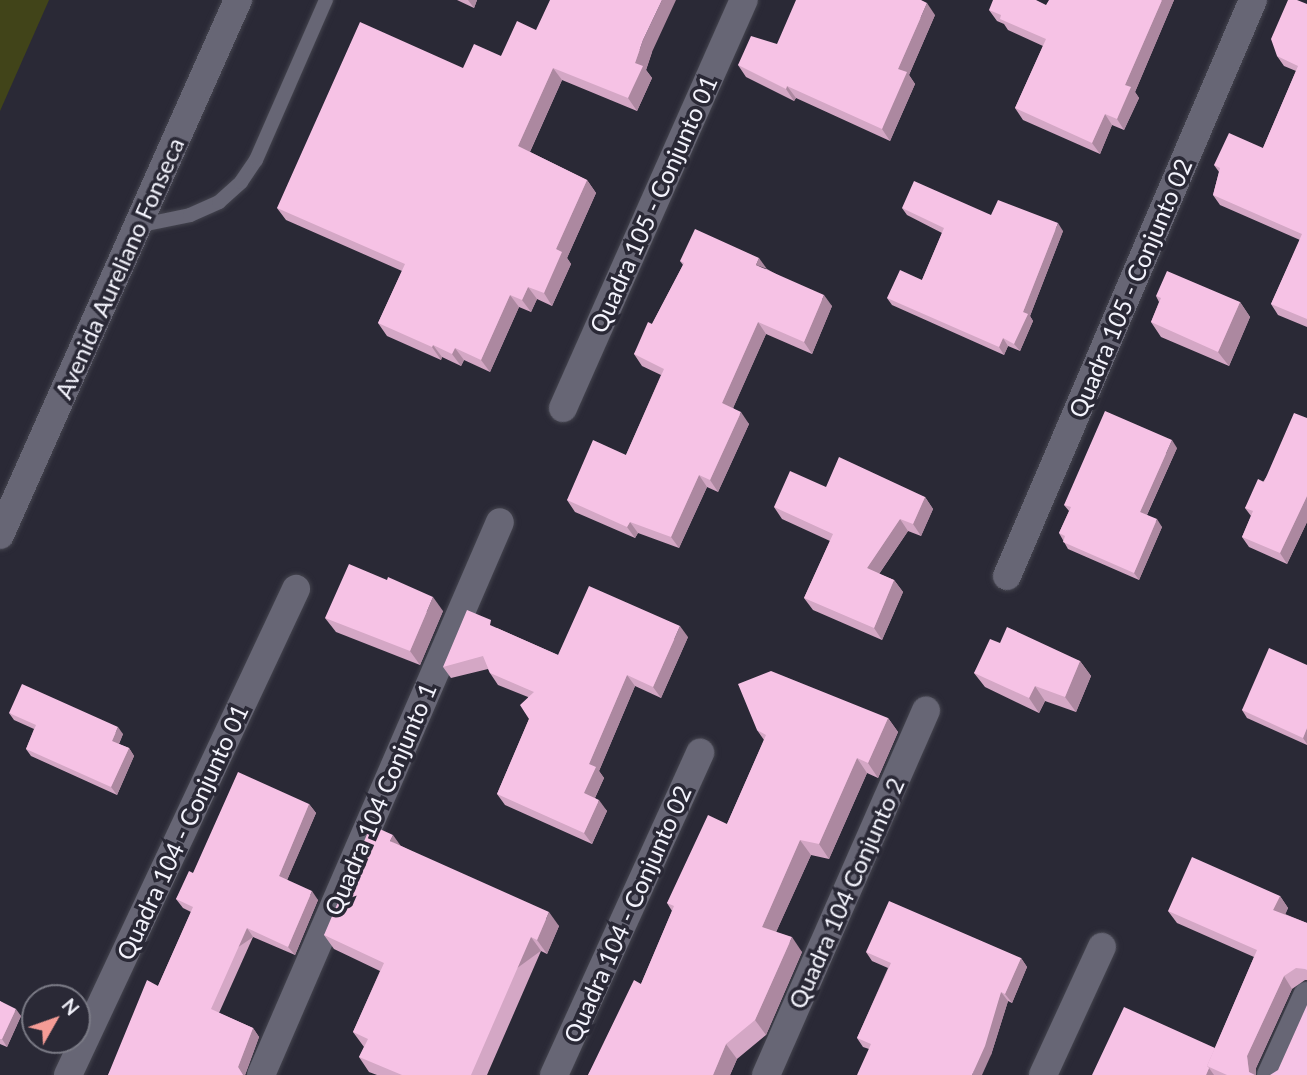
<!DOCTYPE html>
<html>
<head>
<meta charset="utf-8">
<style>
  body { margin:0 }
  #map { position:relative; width:1307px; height:1075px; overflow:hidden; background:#2a2936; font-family:Lato,sans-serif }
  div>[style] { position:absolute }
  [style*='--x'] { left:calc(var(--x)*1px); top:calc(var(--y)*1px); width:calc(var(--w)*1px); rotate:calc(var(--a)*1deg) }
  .green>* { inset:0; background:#414419 }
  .roads { filter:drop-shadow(0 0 2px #44444e) drop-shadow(0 0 2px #44444e) }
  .lane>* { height:14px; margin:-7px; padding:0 7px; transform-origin:7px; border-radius:7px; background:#676675 }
  .street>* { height:28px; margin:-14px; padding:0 14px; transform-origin:14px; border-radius:14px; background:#676675 }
  .wall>* { inset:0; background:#d4a7c5 }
  .shaded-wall>* { inset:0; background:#ac88a0; transform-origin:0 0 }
  .building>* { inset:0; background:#f6c2e5 }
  span { translate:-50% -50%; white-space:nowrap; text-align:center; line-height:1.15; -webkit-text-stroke:7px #2a2936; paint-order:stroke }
  .street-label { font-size:24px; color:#f3f3fc }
  .north { position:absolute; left:21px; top:984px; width:70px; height:70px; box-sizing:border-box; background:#2a2936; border:2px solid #7a7a85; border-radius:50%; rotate:50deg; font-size:19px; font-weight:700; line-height:28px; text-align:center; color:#f3f3fc }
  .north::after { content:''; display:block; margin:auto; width:24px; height:32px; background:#f59c96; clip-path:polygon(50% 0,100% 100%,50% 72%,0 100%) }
</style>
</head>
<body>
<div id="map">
  <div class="green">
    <div style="clip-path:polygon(0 0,49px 0,0 111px)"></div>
  </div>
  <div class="roads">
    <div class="lane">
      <div style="--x:137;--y:226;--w:54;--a:-11.7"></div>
      <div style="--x:190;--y:215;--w:32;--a:-24"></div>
      <div style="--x:219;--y:202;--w:30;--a:-42"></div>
      <div style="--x:241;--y:182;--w:27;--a:-56"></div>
      <div style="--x:256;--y:160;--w:175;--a:-66.4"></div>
    </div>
    <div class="street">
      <div style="--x:563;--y:408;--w:446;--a:-66.1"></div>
      <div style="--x:0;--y:535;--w:586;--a:-66.02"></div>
      <div style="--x:1007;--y:576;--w:626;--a:-66.87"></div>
      <div style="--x:68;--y:1075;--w:537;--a:-64.87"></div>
      <div style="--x:261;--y:1075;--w:602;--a:-66.63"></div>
      <div style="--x:554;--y:1075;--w:354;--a:-65.6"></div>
      <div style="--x:766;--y:1075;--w:398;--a:-66.3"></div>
      <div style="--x:1043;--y:1075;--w:141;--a:-65.3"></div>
      <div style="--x:1271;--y:1075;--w:87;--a:-65.5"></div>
    </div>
  </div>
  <div class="wall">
    <div style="clip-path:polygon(457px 0,477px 0,474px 8px)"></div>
    <div style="clip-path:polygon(1174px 0,1135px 92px,1139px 98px,1124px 130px,1112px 125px,1100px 154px,1023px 120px,1015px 108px,1043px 46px,1008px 30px,1004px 24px,997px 21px,989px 10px)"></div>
    <div style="clip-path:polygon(1307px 4px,1307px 327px,1278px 315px,1271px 304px,1300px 240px,1220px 205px,1213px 195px,1219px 172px,1214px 165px,1263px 148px,1296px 71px,1284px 66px,1277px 56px)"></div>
    <div style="clip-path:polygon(935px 15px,909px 75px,915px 84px,890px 141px,796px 98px,794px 101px,746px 77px,738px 65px,777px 44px)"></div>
    <div style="clip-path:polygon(536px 30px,652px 52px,646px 70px,652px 78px,637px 111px,562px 80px,530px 152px,587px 180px,596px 193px,567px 258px,571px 264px,552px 306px,537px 299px,531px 312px,519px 307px,490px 372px,464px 360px,461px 366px,442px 357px,441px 360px,387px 336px,378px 323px,402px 271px,286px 220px,277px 208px,463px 68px,501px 56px)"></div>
    <div style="clip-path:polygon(902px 208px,991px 215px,1063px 231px,1030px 316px,1033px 321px,1020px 351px,1008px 346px,1004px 355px,892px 305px,887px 298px,922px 280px,942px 233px,907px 215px)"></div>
    <div style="clip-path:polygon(680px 261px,767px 269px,832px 306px,812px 354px,766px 334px,733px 408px,749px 424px,718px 492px,707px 487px,679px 548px,638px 533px,635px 538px,575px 512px,567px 500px,626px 455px,661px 375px,642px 366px,634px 354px,652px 324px,683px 265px)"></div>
    <div style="clip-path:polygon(1156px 296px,1240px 302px,1250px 317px,1229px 366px,1161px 337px,1151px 322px,1159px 302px)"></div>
    <div style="clip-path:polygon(1307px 418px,1307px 522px,1287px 564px,1249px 547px,1242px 537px,1251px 516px,1245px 508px)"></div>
    <div style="clip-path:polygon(1177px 448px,1147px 515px,1162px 527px,1139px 580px,1068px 549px,1059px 533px,1069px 511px,1064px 505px)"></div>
    <div style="clip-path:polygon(826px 487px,925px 497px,933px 509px,921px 536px,908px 531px,879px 574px,894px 580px,903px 592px,882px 640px,813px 610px,804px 598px,830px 541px,782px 519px,774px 507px)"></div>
    <div style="clip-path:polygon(443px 611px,420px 665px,336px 632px,325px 618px)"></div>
    <div style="clip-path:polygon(497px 628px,558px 655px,688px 637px,661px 698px,635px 686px,599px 771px,604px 778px,595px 798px,607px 811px,592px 844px,505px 805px,497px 794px,529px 719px,528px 697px,498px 685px,490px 673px,488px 669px,451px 678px,443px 667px)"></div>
    <div style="clip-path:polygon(1000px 643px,1080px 661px,1091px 676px,1076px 712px,1045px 701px,1039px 713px,985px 687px,974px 673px)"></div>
    <div style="clip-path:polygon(1307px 665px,1307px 745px,1247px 718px,1242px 710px)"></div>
    <div style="clip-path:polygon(9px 713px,123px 734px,119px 744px,129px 748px,134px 756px,117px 795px,31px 756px,26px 749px,34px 729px,14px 720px)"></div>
    <div style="clip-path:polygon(888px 718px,898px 732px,878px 778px,867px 773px,829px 859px,811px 855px,776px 932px,802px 952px,766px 1035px,737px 1059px,730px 1075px,588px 1075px,641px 984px,672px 911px,667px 903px,727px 824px,764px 740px,757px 730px)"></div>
    <div style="clip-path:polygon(309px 804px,316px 813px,287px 880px,318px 900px,295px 955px,253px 937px,219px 1013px,253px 1028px,259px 1037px,245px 1075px,108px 1075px,158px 986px,191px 912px,183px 908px,176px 899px,193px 873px)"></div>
    <div style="clip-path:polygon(401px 846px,559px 926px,547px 954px,541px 951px,487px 1075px,377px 1075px,369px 1072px,359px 1057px,364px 1047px,353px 1032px,380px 971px,334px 949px,324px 935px)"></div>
    <div style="clip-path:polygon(1280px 896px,1288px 908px,1285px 914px,1307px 923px,1307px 980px,1305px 980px,1292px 989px,1256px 1068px,1256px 1075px,1092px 1075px,1215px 1048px,1254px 957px,1177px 923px,1168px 911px)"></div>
    <div style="clip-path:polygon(866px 952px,1021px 958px,1027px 967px,1012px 1003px,1008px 1001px,991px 1055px,869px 1049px,863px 1047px,857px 1038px,888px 968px,872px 961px)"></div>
    <div style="clip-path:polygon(0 1001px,21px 1016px,7px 1047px,0 1044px)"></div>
  </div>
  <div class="shaded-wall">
    <div style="clip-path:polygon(468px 0,477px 0,474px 8px)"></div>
    <div style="clip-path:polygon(662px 0,676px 0,652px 52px,646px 70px,652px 78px,637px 111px,628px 98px,635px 63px,643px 40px)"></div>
    <div style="clip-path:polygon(1162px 0,1174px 0,1135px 92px,1139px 98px,1124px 130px,1117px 119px,1125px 85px)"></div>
    <div style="clip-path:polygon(927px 3px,935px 15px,909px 75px,915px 84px,890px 141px,882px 129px,898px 69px)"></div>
    <div style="clip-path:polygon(553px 68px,562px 80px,527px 158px,518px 146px)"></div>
    <div style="clip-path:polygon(787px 86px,796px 98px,794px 101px,786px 89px)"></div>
    <div style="clip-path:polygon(1105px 114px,1112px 125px,1100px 154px,1092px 143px)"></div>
    <div style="clip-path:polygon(587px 180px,596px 193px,567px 258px,571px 264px,552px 306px,544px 293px,556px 249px)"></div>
    <div style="clip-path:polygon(1058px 223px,1063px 231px,1030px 316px,1033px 321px,1020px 351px,1014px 344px,1023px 312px)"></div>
    <div style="clip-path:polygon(759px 258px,767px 269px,756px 265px)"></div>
    <div style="clip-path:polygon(528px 287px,537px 299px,531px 312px,522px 300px)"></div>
    <div style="clip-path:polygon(510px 295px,519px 307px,490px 372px,481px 360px)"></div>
    <div style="clip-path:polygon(824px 295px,832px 306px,812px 354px,804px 342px)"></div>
    <div style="clip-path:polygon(1240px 302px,1250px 317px,1229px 366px,1218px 352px)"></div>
    <div style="clip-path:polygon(758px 322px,766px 334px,730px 415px,722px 403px)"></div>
    <div style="clip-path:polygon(1003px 338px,1008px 346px,1004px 355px,999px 347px)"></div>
    <div style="clip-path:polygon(433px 345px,442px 357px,441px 360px,432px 347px)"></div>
    <div style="clip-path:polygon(455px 348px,464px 360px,461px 366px,452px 354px)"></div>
    <div style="clip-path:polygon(741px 412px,749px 424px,718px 492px,710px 480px)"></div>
    <div style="clip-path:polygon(1172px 440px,1177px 448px,1145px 519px,1140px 512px)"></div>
    <div style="clip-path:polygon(699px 475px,707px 487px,679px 548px,671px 537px)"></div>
    <div style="clip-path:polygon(1307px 496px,1307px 522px,1287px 564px,1280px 553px)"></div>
    <div style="clip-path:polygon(925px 497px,933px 509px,921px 536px,913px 524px)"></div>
    <div style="clip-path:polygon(900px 519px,908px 531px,875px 580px,867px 568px)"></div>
    <div style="clip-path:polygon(1157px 519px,1162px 527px,1139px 580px,1134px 573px)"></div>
    <div style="clip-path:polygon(630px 522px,638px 533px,635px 538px,627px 527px)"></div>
    <div style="clip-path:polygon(894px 580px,903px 592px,882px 640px,874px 628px)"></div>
    <div style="clip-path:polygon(433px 597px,443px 611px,420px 665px,410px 651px)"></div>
    <div style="clip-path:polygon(680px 626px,688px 637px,661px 698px,653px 687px)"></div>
    <div style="clip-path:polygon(1080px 661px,1091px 676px,1076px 712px,1065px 697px)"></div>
    <div style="clip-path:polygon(627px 675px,635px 686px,599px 771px,604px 778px,592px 804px,584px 793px,589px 764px)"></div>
    <div style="clip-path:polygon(1035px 686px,1045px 701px,1039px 713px,1029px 698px)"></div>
    <div style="clip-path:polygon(888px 718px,898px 732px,878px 778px,868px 763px)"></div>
    <div style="clip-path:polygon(118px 727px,123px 734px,117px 748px,112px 741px)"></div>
    <div style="clip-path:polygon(1307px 728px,1307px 744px,1303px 738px)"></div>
    <div style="clip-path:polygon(129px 748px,134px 756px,117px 795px,111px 787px)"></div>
    <div style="clip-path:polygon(857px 758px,867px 773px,829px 859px,819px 844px)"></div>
    <div style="clip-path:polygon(599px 800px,607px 811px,592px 844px,584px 833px)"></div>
    <div style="clip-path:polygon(309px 804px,316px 813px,285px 885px,279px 876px)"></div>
    <div style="clip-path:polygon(393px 835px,403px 849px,390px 841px)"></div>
    <div style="clip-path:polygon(800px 840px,811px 855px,772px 941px,762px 927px)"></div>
    <div style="clip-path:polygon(312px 891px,318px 900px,295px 955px,288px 947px)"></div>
    <div style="clip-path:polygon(1280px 896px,1288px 908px,1282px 922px,1273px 910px)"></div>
    <div style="clip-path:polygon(549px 912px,559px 926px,547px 954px,537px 940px)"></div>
    <div style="left:247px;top:928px;width:11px;height:89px;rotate:56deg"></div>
    <div style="left:531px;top:937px;width:17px;height:150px;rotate:54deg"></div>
    <div style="clip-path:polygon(792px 937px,802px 952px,766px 1035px,755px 1020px)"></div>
    <div style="clip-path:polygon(1021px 958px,1027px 967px,1012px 1003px,1005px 994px)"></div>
    <div style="clip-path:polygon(1284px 976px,1292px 989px,1256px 1068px,1256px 1075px,1251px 1075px,1249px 1072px,1247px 1056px)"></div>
    <div style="clip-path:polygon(1001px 992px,1008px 1001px,991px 1055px,982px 1075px,972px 1075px)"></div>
    <div style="clip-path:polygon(16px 1009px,21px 1016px,7px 1047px,2px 1039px)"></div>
    <div style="clip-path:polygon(253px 1028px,259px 1037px,245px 1075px,243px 1075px,238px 1067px)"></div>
    <div style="clip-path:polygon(726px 1044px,737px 1059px,730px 1075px,713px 1075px)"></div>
    <div style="clip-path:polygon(1209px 1068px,1214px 1075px,1206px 1075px)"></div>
  </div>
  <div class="building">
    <div style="clip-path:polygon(550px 0,662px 0,643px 40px,635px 63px,643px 66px,628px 98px,553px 68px,518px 146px,587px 180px,556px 249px,562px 252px,544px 293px,528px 287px,522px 300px,510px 295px,481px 360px,455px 348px,452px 354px,433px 345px,432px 347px,378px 323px,405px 264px,277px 208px,360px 22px,463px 68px,474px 44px,501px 56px,517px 21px,536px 30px)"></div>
    <div style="clip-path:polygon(796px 0,921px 0,927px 3px,898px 69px,907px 72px,882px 129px,787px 86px,786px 89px,738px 65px,751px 36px,777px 44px)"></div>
    <div style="clip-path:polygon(993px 0,1036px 0,1046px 5px,1049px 0,1162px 0,1125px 85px,1131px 87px,1117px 119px,1105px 114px,1092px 143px,1015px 108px,1046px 39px,1000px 19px,1001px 15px,989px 10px)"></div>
    <div style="clip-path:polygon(1288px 0,1297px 0,1307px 4px,1307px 319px,1271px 304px,1302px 234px,1213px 195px,1220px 168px,1214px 165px,1229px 133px,1263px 148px,1298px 66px,1277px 56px,1271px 39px)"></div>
    <div style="clip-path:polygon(914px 181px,991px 215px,998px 200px,1058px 223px,1023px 312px,1028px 314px,1014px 344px,1003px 338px,999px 347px,887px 298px,900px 270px,922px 280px,944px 228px,902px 208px)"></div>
    <div style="clip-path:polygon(695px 229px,759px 258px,756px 265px,824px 295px,804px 342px,758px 322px,722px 403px,741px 412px,710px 480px,699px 475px,671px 537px,630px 522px,627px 527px,567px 500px,593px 440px,626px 455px,664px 369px,634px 354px,648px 322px,652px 324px,684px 263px,680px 261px)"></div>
    <div style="clip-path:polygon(1167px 271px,1240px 302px,1218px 352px,1151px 322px,1161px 298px,1156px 296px)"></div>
    <div style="clip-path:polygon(1105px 411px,1172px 440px,1140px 512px,1157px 519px,1134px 573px,1063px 542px,1065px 536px,1059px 533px,1071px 507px,1064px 505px)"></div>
    <div style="clip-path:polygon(1294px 413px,1307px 418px,1307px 496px,1280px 553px,1242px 537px,1253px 511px,1245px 508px,1258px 479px,1264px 482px)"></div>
    <div style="clip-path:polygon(839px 457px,925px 497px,913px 524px,900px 519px,867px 568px,894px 580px,874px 628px,804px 598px,833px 534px,774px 507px,790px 471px,826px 487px)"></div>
    <div style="clip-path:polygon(349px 564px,387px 580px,388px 577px,433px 597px,410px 651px,325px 618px)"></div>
    <div style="clip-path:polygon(589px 586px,680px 626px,653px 687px,627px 675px,589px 764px,596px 767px,584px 793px,599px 800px,584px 833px,497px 794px,529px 719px,520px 705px,534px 692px,490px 673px,483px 656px,443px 667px,467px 610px,491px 620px,490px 625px,558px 655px)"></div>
    <div style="clip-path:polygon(1007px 627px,1080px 661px,1065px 697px,1035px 686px,1029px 698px,974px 673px,990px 639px,1000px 643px)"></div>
    <div style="clip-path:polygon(1269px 648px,1307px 665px,1307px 728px,1303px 738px,1242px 710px)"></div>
    <div style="clip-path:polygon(771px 671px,888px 718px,868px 763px,857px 758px,819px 844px,800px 840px,762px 927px,792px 937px,755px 1020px,726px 1044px,713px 1075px,588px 1075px,634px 980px,641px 984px,674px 906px,667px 903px,708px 815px,727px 824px,766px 735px,757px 730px,738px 684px)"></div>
    <div style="clip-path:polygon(22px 684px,118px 727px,112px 741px,129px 748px,111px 787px,26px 749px,36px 725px,9px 713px)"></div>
    <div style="clip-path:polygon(238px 772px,309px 804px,279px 876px,312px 891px,288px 947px,247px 928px,211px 1009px,253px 1028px,238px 1067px,243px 1075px,108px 1075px,147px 980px,158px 986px,193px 907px,176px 899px,189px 871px,193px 873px)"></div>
    <div style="clip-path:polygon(371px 825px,393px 835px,390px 841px,549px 912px,537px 940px,531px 937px,471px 1075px,402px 1075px,359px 1057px,368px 1039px,353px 1032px,384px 963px,324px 935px)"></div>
    <div style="clip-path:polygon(1192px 857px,1280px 896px,1273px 910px,1307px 923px,1307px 970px,1305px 969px,1296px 968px,1284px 976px,1247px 1056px,1249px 1072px,1255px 1075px,1227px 1075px,1207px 1066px,1257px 950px,1168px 911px)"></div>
    <div style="clip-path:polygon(889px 901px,1021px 958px,1005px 994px,1001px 992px,985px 1046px,972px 1075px,857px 1075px,871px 1044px,857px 1038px,891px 963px,866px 952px)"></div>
    <div style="clip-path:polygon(0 1001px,16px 1009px,2px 1039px,0 1039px)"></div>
    <div style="clip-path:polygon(1307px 1005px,1307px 1075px,1270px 1075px,1278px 1070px)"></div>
    <div style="clip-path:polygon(1124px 1007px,1215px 1048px,1207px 1066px,1209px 1068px,1206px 1075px,1092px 1075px)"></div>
  </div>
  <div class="street-label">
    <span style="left:653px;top:204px;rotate:-66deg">Quadra 105 - Conjunto 01</span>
    <span style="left:119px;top:268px;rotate:-66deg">Avenida Aureliano Fonseca</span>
    <span style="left:1130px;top:288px;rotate:-67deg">Quadra 105 - Conjunto 02</span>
    <span style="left:380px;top:799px;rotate:-67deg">Quadra 104 Conjunto 1</span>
    <span style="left:182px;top:832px;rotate:-65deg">Quadra 104 - Conjunto 01</span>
    <span style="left:846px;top:893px;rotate:-66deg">Quadra 104 Conjunto 2</span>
    <span style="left:627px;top:914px;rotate:-66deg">Quadra 104 - Conjunto 02</span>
  </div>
  <div class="north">N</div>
</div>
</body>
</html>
